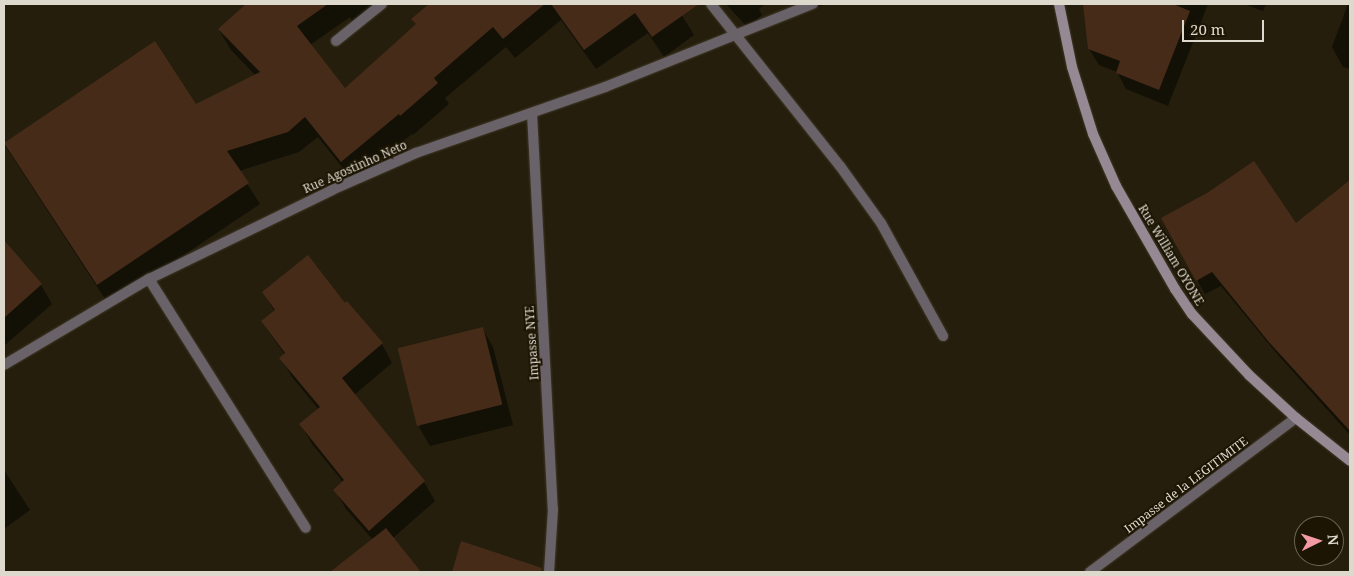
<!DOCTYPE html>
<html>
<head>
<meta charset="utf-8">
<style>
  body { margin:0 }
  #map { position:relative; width:1354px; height:576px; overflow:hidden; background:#251e0c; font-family:"Noto Serif",serif }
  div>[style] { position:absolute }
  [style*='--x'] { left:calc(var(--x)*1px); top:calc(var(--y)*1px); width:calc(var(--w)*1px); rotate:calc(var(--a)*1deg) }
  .shadow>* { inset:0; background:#0007 }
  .building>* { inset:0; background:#462b18; transform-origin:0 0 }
  .roads { filter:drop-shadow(0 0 1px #3f3827) drop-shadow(0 0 1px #3f3827) }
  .street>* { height:10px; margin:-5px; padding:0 5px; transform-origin:5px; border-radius:5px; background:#6a6269 }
  .secondary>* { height:10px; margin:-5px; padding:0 5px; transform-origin:5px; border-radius:5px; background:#968993 }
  span { translate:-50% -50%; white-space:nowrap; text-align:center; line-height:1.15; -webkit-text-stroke:4px #1c1504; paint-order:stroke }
  .street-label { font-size:12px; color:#ddd9cd }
  .frame { position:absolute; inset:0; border:5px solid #ddd9cd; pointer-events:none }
  .north { position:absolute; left:1294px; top:516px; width:50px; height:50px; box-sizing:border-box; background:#1c1504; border:1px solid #696354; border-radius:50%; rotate:86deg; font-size:14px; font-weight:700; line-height:20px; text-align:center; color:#ddd9cd }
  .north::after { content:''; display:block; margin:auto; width:18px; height:22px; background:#f49aa4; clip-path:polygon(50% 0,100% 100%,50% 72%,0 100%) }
  .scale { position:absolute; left:1182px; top:20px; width:82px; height:22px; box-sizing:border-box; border:2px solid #ddd9cd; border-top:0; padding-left:6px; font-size:15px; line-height:18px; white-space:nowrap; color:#ddd9cd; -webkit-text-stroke:4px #1c1504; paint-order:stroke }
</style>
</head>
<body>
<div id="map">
  <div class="shadow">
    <div style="clip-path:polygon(248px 4px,376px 4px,352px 21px,350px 17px,310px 45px,345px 90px,417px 26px,413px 19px,431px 4px,675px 4px,694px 35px,664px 57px,648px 33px,596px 69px,561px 20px,515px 58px,506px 47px,445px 98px,449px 104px,413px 135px,412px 134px,353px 181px,318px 137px,299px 152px,239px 171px,260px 204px,109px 305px,4px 144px,154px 43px,196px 106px,256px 76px,231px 50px,219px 30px)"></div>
    <div style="clip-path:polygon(726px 4px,765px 4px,759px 9px,762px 15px,748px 28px)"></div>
    <div style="clip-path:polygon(813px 4px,825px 4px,816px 8px)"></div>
    <div style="clip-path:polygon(1084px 4px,1208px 4px,1168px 106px,1126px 89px,1117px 72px,1099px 65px,1089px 49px)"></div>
    <div style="clip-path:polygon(1244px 4px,1266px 4px,1263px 11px)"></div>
    <div style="clip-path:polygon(1348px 4px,1350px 4px,1350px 69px,1343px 67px,1332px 47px)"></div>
    <div style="clip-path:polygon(1350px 182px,1350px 435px,1278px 355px,1221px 286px,1205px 294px,1163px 219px,1295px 225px)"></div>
    <div style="clip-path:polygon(7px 245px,41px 285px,52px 304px,4px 346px,4px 248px)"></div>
    <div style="clip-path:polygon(263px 292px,345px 304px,382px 344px,392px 363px,354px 395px,424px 482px,435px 501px,393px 538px,419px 572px,332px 572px,373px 540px,346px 509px,335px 490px,343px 482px,312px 444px,301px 425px,319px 410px,292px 377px,281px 358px,285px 355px,262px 322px,275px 312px)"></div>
    <div style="clip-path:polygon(482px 328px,493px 347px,513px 425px,430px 446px,419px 427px)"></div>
    <div style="clip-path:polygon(4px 470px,30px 510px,4px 529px)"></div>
    <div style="clip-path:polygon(462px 543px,512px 559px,519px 572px,453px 572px)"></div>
  </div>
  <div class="building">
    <div style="clip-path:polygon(246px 4px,328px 4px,297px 26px,345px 88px,416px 24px,411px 19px,429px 4px,545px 4px,503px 39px,493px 27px,434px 78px,438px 83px,400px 116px,399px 114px,341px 162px,305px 117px,288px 132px,227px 151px,249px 183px,97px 285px,4px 143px,155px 41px,196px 104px,260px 72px,218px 29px)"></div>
    <div style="clip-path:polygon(551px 4px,699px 4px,652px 37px,635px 13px,584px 50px)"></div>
    <div style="clip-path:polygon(1083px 4px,1173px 4px,1190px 11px,1159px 90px,1116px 73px,1120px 61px,1088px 49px)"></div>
    <div style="clip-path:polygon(1254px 161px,1296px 223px,1350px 180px,1350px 431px,1268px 341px,1212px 272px,1196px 281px,1161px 218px,1207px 193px)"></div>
    <div style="clip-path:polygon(4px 240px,42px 284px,4px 318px)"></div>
    <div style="clip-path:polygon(308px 255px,345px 303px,347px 301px,383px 343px,342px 378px,425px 481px,369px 531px,333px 490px,344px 480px,299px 424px,320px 407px,279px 358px,285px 353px,261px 321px,275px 310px,262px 292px)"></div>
    <div style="left:483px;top:327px;width:80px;height:88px;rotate:76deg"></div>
    <div style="clip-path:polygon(386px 528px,421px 572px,330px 572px)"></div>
    <div style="clip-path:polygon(461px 541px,542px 568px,541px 572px,452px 572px)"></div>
  </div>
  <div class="roads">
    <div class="street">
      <div style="--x:711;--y:4;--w:207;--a:51.5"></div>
      <div style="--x:840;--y:166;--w:70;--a:54.3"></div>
      <div style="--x:881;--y:223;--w:129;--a:61.2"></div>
      <div style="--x:336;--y:41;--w:59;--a:-38.8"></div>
      <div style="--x:532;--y:113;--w:397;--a:87"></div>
      <div style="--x:553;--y:509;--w:63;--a:93.6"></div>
      <div style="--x:149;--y:279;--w:294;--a:57.8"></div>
      <div style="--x:4;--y:365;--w:169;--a:-30.7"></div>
      <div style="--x:149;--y:279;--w:203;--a:-25.9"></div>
      <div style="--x:332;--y:190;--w:92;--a:-23.8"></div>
      <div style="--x:416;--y:153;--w:200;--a:-19.2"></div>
      <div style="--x:605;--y:87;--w:224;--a:-21.8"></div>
      <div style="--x:1090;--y:572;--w:257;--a:-36.8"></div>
    </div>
    <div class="secondary">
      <div style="--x:1059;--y:4;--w:64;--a:78.3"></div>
      <div style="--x:1072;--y:67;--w:70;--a:72.6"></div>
      <div style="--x:1093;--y:134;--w:57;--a:66.1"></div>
      <div style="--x:1116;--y:186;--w:119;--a:60.2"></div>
      <div style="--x:1175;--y:289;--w:30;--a:56"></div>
      <div style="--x:1192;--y:314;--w:83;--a:46.9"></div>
      <div style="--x:1249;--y:375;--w:64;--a:42.5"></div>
      <div style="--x:1296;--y:418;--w:69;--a:38.5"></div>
    </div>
  </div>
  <div class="street-label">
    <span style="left:355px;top:167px;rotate:-24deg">Rue Agostinho Neto</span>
    <span style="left:1171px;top:255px;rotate:59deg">Rue William OYONE</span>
    <span style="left:532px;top:343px;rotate:-94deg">Impasse NYE</span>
    <span style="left:1186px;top:485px;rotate:-37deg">Impasse de la LEGITIMITE</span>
  </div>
  <div class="frame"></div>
  <div class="north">N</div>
  <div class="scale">20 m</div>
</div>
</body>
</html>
